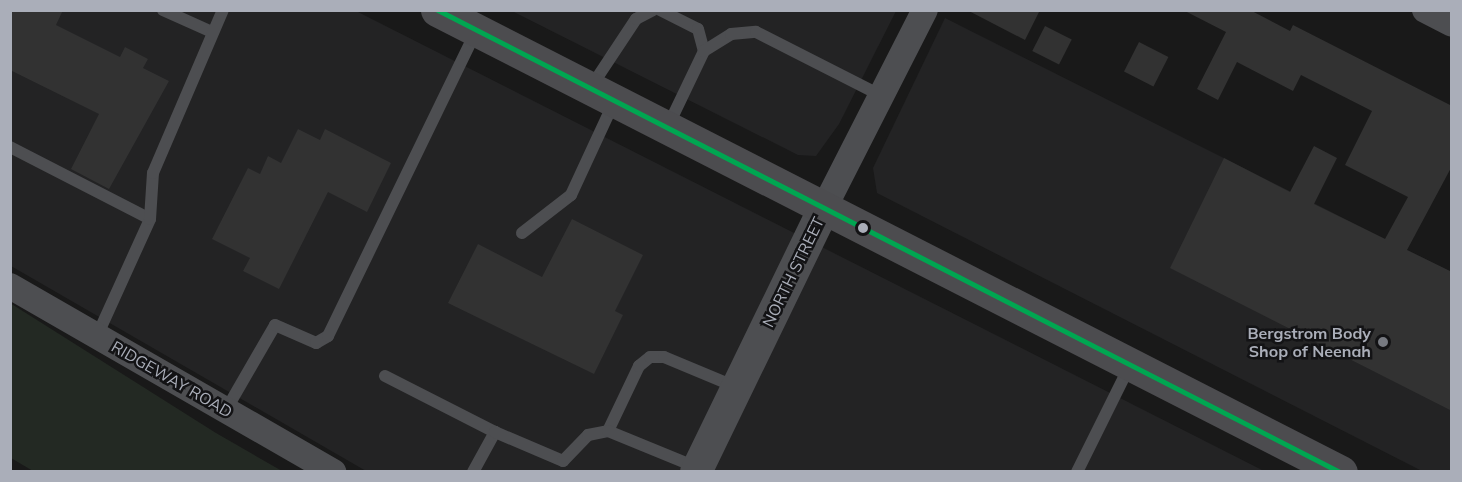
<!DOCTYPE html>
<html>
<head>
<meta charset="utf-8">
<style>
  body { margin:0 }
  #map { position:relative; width:1462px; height:482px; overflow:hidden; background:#191919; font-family:Mulish,sans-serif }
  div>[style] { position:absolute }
  .built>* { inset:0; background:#232324 }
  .green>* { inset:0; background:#232923 }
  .building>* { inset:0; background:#323232; transform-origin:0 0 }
  .service>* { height:12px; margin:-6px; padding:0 6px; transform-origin:6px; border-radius:6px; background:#4d4e51 }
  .minor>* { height:26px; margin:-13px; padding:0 13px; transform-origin:13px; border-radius:13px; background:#4d4e51 }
  .tertiary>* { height:32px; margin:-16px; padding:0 16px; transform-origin:16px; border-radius:16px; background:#4d4e51 }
  .secondary>* { height:33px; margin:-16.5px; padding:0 16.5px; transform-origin:16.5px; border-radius:16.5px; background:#4c4c4f }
  .bus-1>* { height:4.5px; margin:-2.25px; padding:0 2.25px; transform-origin:2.25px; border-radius:2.25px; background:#00a651 }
  .dots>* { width:16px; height:16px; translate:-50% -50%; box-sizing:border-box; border:3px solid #131315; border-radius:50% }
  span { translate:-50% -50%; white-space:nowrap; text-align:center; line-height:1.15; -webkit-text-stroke:5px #131315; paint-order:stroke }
  .street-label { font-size:16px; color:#aaaeb9 }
  .poi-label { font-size:16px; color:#aaaeb9; font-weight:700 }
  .right { translate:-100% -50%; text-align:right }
  .frame { position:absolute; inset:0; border:12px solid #aaaeb9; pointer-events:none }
</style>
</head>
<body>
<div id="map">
  <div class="built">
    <div style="clip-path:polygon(11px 11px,356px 11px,1264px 471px,366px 471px,11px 266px)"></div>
    <div style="clip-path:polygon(512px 11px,896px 11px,839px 124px,816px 156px,798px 155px)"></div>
    <div style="clip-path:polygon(945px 18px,1451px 272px,1451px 471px,1422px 471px,877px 193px,873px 168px)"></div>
  </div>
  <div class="green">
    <div style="clip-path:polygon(10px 303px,216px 433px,282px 471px,33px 471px,11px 458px)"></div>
  </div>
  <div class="building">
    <div style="clip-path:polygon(10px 10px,63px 10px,56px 25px,120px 57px,125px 47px,148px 59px,143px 68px,169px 81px,109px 189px,71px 169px,99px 114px,10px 70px)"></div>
    <div style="clip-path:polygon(967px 10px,1040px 10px,1025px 40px)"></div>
    <div style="clip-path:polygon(1183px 10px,1250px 10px,1290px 31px,1293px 25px,1452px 106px,1452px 166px,1407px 250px,1452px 272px,1452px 411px,1170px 268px,1224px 158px,1290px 192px,1314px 146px,1337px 158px,1314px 204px,1385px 239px,1408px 197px,1345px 165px,1372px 111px,1301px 75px,1293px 91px,1237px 62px,1218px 100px,1197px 89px,1226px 32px)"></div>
    <div style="left:1045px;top:26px;width:30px;height:28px;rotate:27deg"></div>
    <div style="left:1139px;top:42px;width:33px;height:33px;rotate:27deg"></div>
    <div style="clip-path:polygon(298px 129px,320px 140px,325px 129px,391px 163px,367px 212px,328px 192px,279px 289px,243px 271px,250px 258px,212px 239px,248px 168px,260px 174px,268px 156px,281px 163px)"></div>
    <div style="clip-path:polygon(572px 219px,643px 255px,615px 311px,623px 315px,594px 374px,448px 303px,478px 244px,542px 277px)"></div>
  </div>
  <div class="service">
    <div style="left:163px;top:10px;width:54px;rotate:24.2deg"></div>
    <div style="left:660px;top:10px;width:42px;rotate:26.6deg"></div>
    <div style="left:698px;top:29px;width:23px;rotate:75deg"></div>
    <div style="left:704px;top:51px;width:83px;rotate:115.6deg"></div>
    <div style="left:704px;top:51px;width:32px;rotate:-32deg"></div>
    <div style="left:731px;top:34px;width:25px;rotate:-5deg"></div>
    <div style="left:756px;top:32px;width:141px;rotate:26.9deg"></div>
    <div style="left:591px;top:87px;width:82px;rotate:-56.5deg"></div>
    <div style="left:636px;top:19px;width:19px;rotate:-28deg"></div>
    <div style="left:10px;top:147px;width:157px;rotate:27.2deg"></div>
    <div style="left:522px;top:233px;width:62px;rotate:-37.8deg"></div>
    <div style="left:571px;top:195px;width:102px;rotate:-65.2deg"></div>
    <div style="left:97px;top:336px;width:128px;rotate:-65.6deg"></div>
    <div style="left:150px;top:219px;width:46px;rotate:-86.3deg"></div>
    <div style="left:153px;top:173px;width:177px;rotate:-66.8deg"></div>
    <div style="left:385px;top:376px;width:123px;rotate:27deg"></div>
    <div style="left:226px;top:410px;width:98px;rotate:-60deg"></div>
    <div style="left:275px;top:325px;width:45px;rotate:23.7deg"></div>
    <div style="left:316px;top:343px;width:14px;rotate:-30deg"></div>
    <div style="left:328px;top:336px;width:339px;rotate:-64.1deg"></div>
    <div style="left:608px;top:431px;width:72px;rotate:-64.5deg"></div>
    <div style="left:639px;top:366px;width:14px;rotate:-39deg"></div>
    <div style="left:650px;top:357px;width:14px"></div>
    <div style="left:664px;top:357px;width:78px;rotate:22.6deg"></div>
    <div style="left:473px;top:472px;width:46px;rotate:-61.2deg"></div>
    <div style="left:495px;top:432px;width:74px;rotate:23.1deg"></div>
    <div style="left:563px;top:461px;width:36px;rotate:-46deg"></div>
    <div style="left:588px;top:435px;width:20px;rotate:-11deg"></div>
    <div style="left:608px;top:431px;width:97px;rotate:22.3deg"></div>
    <div style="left:1077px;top:472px;width:119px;rotate:-63.6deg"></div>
  </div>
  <div class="minor">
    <div style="left:1425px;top:10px;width:30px;rotate:27deg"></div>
    <div style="left:824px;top:208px;width:222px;rotate:-63deg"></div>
    <div style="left:10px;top:286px;width:373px;rotate:29.9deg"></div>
  </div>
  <div class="tertiary">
    <div style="left:696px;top:472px;width:293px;rotate:-64.1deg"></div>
  </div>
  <div class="secondary">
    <div style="left:437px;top:10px;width:1015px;rotate:27.07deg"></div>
  </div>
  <div class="bus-1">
    <div style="left:438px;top:10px;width:1013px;rotate:27.12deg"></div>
  </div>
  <div class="dots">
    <div style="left:863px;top:228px;background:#aaaeb9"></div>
    <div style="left:1383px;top:342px;background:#777a81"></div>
  </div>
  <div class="street-label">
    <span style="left:793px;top:272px;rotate:-64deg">NORTH STREET</span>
    <span style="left:172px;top:379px;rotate:30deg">RIDGEWAY ROAD</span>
  </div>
  <div class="poi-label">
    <span class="right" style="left:1371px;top:342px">Bergstrom Body<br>Shop of Neenah</span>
  </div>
  <div class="frame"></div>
</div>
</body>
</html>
